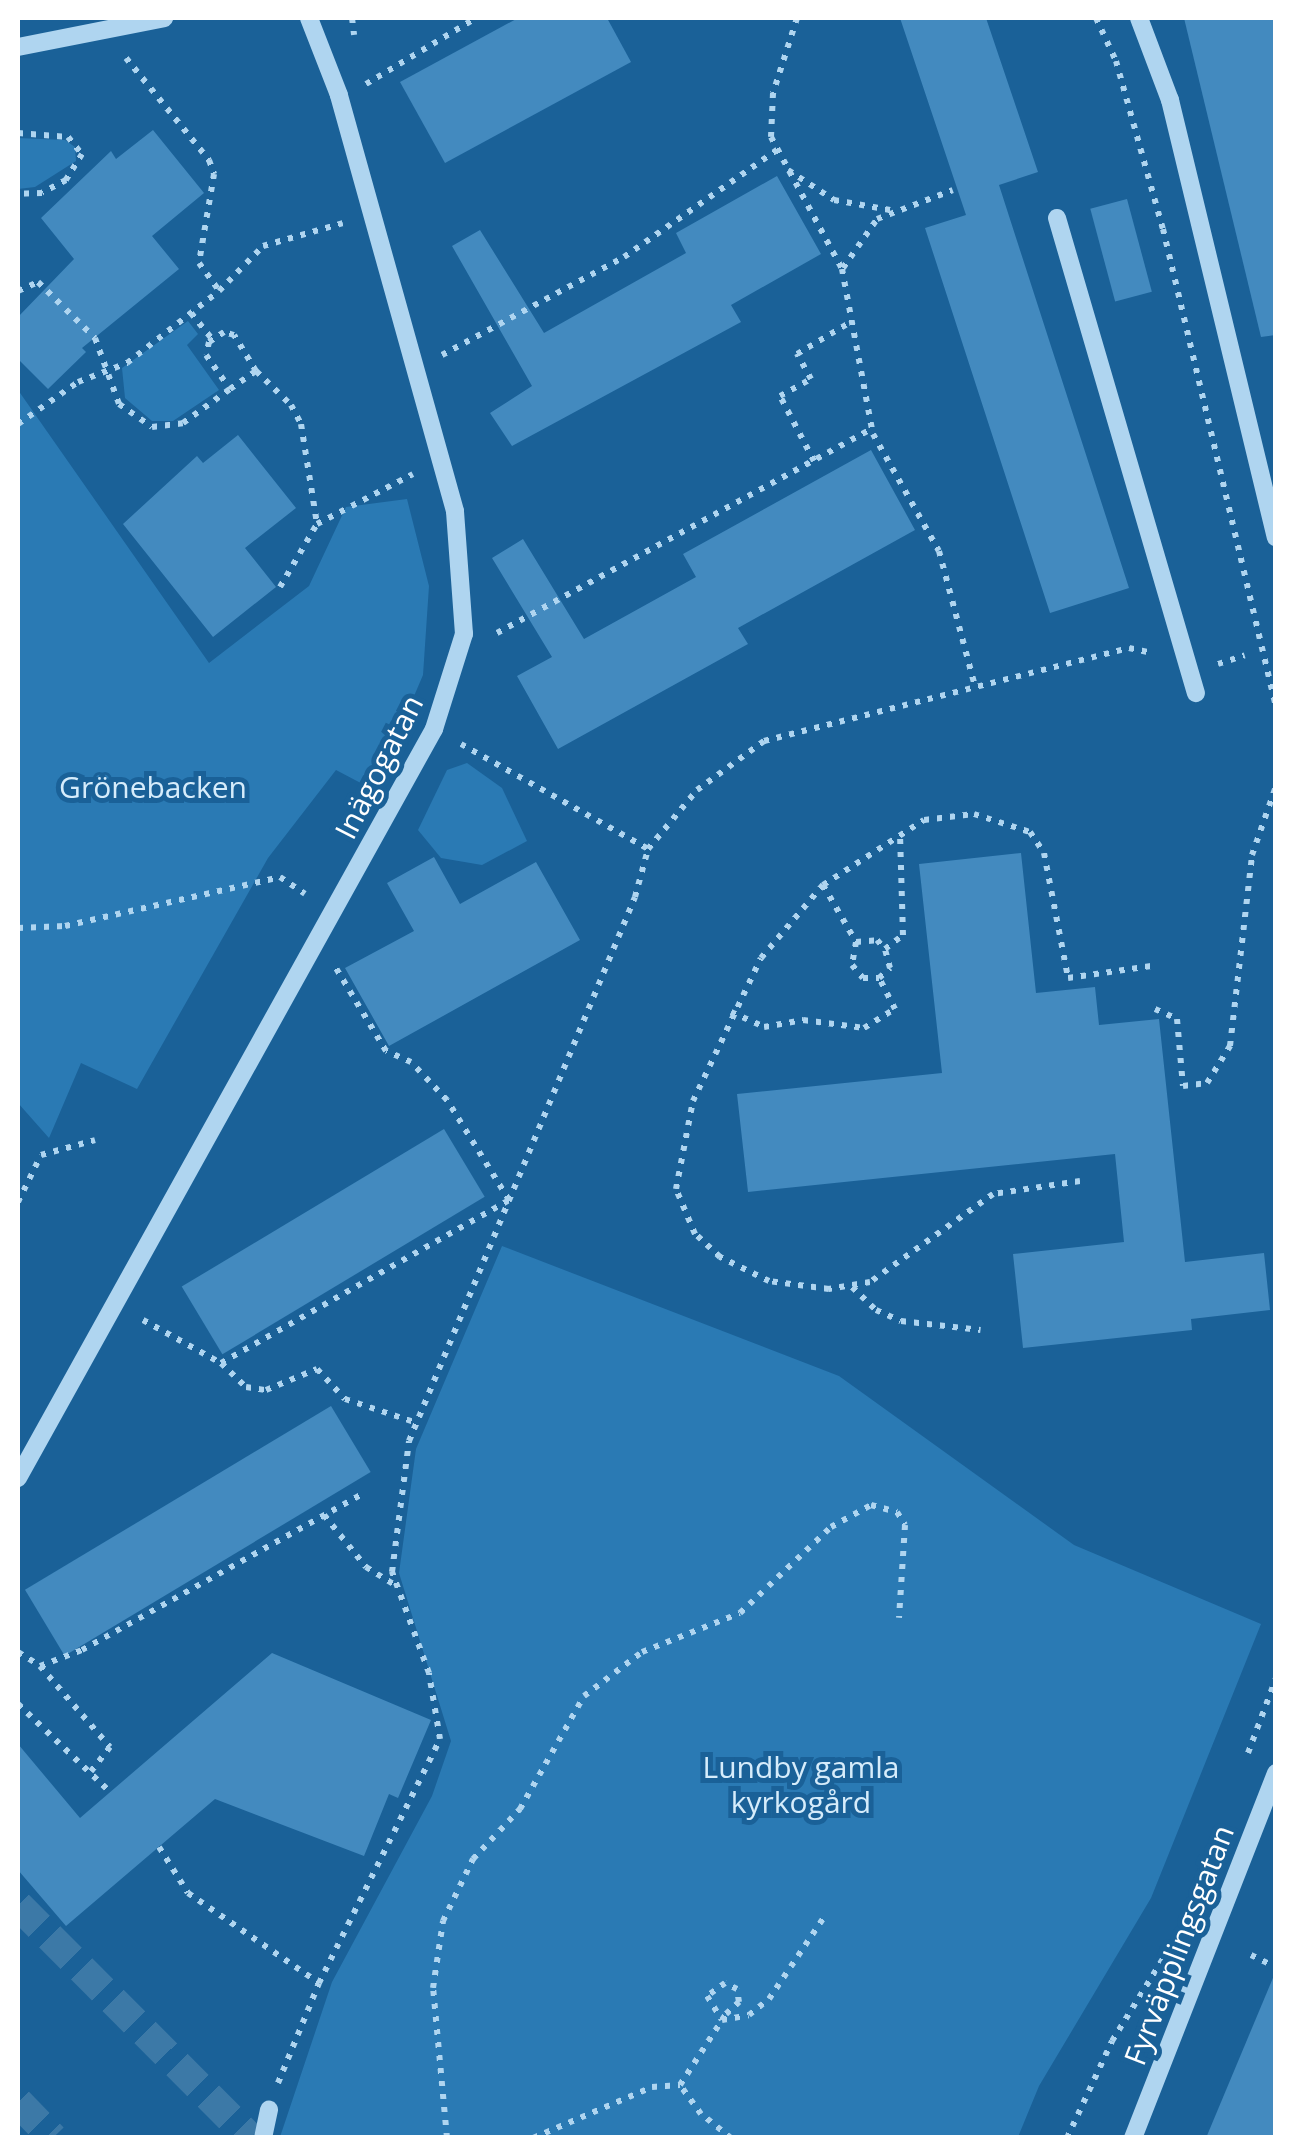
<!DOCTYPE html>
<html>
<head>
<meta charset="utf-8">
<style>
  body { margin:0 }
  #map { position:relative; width:1293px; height:2155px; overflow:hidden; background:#1a6198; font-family:"Open Sans",sans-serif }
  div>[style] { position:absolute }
  .green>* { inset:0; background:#2a7ab4 }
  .building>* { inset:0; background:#438abf; transform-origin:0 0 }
  .highway-tunnel>* { height:30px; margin-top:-15px; transform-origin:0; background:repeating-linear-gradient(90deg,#3c79a7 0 30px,transparent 0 45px) }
  .path>* { height:6px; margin-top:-3px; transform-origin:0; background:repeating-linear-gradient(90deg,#afd5f0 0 5px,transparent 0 13px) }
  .minor>* { height:18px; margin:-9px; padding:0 9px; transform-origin:9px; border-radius:9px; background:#afd5f0 }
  span { translate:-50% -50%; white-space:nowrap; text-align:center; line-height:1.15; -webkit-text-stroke:10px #1a6198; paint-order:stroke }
  .street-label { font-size:30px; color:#fff }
  .park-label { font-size:30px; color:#d6ecfb }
  .frame { position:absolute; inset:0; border:20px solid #fff; pointer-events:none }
</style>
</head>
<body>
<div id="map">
  <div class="green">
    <div style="clip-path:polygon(18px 138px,65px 140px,75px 147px,76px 161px,35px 187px,18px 189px)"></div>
    <div style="clip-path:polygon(188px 321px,198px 334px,187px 345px,219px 390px,173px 421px,152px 421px,125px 398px,122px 368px)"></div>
    <div style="clip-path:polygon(18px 390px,209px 663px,309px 586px,346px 507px,407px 499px,429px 586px,423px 675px,374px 790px,336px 770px,268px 858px,137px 1089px,81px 1063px,49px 1138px,18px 1103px)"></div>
    <div style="clip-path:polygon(467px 763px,502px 788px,527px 841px,482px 865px,441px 858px,418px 830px,447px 770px)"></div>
    <div style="clip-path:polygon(502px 1246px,839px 1376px,1074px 1545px,1261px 1624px,1151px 1898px,1039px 2086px,1018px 2137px,280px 2137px,332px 1982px,432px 1796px,451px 1741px,399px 1573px,416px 1449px)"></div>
  </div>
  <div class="building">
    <div style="clip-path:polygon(518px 18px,607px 18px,631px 62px,445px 163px,400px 82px)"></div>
    <div style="clip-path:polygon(900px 18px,986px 18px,1038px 172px,999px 185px,1129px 588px,1050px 613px,925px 228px,966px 215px)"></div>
    <div style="clip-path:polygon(1184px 18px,1276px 18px,1276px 335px,1261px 337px)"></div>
    <div style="clip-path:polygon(153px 130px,204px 193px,152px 236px,179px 269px,82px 348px,86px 352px,48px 389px,18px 359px,18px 317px,74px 259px,41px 218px,111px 151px,116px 159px)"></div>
    <div style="clip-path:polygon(777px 176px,821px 254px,731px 305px,741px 322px,512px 446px,490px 413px,532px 386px,452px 246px,480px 230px,544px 333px,686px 253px,676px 233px)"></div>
    <div style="left:1127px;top:199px;width:96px;height:38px;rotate:75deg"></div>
    <div style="clip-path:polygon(238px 435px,296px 508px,245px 548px,276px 587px,213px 637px,123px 524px,197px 456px,203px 463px)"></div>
    <div style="clip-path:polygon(871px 450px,915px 530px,738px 628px,748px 644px,558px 749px,517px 676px,552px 657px,492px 558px,523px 539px,584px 639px,696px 577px,683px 554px)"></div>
    <div style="clip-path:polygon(1021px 853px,1036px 993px,1095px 987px,1099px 1025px,1159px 1019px,1185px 1262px,1264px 1253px,1270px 1310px,1191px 1319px,1192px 1330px,1023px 1348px,1013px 1254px,1124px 1242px,1115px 1154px,748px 1192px,737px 1094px,942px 1073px,919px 864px)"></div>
    <div style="clip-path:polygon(434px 857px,460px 904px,536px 862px,580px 940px,389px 1046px,345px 968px,414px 931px,387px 883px)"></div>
    <div style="left:444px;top:1129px;width:79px;height:306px;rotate:59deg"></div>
    <div style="left:331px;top:1406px;width:77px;height:357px;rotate:59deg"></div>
    <div style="clip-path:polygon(272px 1653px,431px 1720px,398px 1798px,389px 1794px,364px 1856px,215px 1799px,66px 1926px,18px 1870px,18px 1744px,80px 1818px)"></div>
    <div style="clip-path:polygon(1276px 1973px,1276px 2138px,1206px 2138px,1275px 1973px)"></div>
  </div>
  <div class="highway-tunnel">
    <div style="left:18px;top:1905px;width:329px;rotate:45.1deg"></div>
    <div style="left:18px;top:2102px;width:50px;rotate:45.8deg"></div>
  </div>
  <div class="path">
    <div style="left:352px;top:18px;width:17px;rotate:83deg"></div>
    <div style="left:797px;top:18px;width:79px;rotate:107.7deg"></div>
    <div style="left:773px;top:93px;width:44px;rotate:92.6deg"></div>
    <div style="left:771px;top:137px;width:150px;rotate:61.7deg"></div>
    <div style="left:842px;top:269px;width:168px;rotate:79.4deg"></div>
    <div style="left:873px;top:434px;width:134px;rotate:60.6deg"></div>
    <div style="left:939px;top:551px;width:137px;rotate:75.1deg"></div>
    <div style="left:1096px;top:18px;width:47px;rotate:65.1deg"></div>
    <div style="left:1116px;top:61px;width:174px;rotate:74.4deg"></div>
    <div style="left:1163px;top:229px;width:490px;rotate:76.7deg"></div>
    <div style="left:126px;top:58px;width:132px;rotate:50.9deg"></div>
    <div style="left:209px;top:160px;width:15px;rotate:70deg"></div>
    <div style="left:214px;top:174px;width:90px;rotate:99.6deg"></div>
    <div style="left:199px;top:263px;width:34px;rotate:54deg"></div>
    <div style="left:366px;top:84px;width:128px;rotate:-31deg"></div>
    <div style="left:18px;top:133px;width:50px;rotate:4.6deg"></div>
    <div style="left:68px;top:137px;width:22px;rotate:51deg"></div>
    <div style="left:82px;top:154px;width:31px;rotate:122deg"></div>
    <div style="left:66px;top:180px;width:27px;rotate:152deg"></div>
    <div style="left:42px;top:193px;width:24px;rotate:178deg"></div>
    <div style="left:788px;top:170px;width:55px;rotate:33.1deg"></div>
    <div style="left:834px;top:200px;width:57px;rotate:10.1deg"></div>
    <div style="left:843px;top:268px;width:60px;rotate:-55.2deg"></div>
    <div style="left:877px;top:219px;width:81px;rotate:-20.9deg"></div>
    <div style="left:18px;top:291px;width:22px;rotate:-24deg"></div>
    <div style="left:38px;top:282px;width:80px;rotate:44.5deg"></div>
    <div style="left:95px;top:338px;width:70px;rotate:70deg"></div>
    <div style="left:119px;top:404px;width:40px;rotate:34.9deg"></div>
    <div style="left:152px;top:427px;width:31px;rotate:-7deg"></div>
    <div style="left:183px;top:423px;width:58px;rotate:-35.9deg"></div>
    <div style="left:191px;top:313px;width:33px;rotate:51deg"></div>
    <div style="left:442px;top:355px;width:207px;rotate:-28.3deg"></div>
    <div style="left:624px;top:257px;width:187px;rotate:-35deg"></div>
    <div style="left:256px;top:371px;width:42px;rotate:-121.4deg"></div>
    <div style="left:234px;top:335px;width:10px;rotate:-163deg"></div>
    <div style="left:224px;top:332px;width:18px;rotate:146deg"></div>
    <div style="left:209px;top:342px;width:13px;rotate:103deg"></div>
    <div style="left:206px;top:355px;width:42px;rotate:54.8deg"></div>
    <div style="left:230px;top:389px;width:32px;rotate:-35deg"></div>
    <div style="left:256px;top:371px;width:49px;rotate:44.2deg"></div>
    <div style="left:291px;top:405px;width:21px;rotate:62deg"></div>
    <div style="left:301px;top:424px;width:101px;rotate:80.9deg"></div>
    <div style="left:18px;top:424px;width:73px;rotate:-35deg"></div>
    <div style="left:78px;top:382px;width:53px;rotate:-21.2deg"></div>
    <div style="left:127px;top:363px;width:117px;rotate:-38deg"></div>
    <div style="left:219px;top:291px;width:63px;rotate:-45.6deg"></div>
    <div style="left:263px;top:246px;width:83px;rotate:-16deg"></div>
    <div style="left:814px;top:461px;width:73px;rotate:-117.6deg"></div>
    <div style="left:780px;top:396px;width:35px;rotate:-29deg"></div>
    <div style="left:811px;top:379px;width:29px;rotate:-119deg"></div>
    <div style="left:797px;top:354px;width:61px;rotate:-30.8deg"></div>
    <div style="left:280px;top:587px;width:73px;rotate:-59.6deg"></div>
    <div style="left:317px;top:524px;width:108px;rotate:-27.5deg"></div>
    <div style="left:497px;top:633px;width:428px;rotate:-28.6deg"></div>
    <div style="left:1218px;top:664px;width:28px;rotate:-18deg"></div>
    <div style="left:461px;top:744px;width:214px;rotate:29.3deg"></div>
    <div style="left:823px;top:885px;width:66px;rotate:59.9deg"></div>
    <div style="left:856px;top:942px;width:21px;rotate:-5deg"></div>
    <div style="left:877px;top:940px;width:12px;rotate:48deg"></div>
    <div style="left:18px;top:928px;width:47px;rotate:-2.4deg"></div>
    <div style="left:65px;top:926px;width:221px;rotate:-12.8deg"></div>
    <div style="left:280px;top:877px;width:30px;rotate:34deg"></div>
    <div style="left:856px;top:942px;width:23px;rotate:100deg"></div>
    <div style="left:852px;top:965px;width:17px;rotate:50deg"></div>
    <div style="left:863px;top:978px;width:16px"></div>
    <div style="left:1155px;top:1009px;width:24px;rotate:24deg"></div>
    <div style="left:1177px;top:1019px;width:67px;rotate:84.9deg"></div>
    <div style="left:1183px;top:1086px;width:24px;rotate:-7deg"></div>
    <div style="left:1207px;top:1083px;width:44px;rotate:-58.1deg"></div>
    <div style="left:1230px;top:1046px;width:192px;rotate:-83.4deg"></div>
    <div style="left:1252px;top:855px;width:73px;rotate:-70.8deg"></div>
    <div style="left:731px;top:1012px;width:36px;rotate:24deg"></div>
    <div style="left:764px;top:1027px;width:40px;rotate:-10deg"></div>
    <div style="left:803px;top:1020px;width:62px;rotate:7.5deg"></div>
    <div style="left:864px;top:1028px;width:36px;rotate:-32deg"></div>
    <div style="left:895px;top:1009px;width:35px;rotate:-117deg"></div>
    <div style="left:879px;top:978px;width:15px;rotate:-42deg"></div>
    <div style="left:890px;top:968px;width:20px;rotate:-105deg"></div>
    <div style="left:885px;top:949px;width:23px;rotate:-38deg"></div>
    <div style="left:903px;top:935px;width:103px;rotate:-91.7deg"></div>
    <div style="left:1080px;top:1181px;width:88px;rotate:171.5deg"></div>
    <div style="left:993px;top:1194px;width:151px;rotate:144.4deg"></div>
    <div style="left:870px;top:1282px;width:42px;rotate:170.3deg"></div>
    <div style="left:829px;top:1289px;width:61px;rotate:-172.4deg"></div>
    <div style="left:769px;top:1281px;width:55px;rotate:-153.9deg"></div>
    <div style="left:720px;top:1257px;width:34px;rotate:-137deg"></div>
    <div style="left:695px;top:1234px;width:49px;rotate:-112.9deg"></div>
    <div style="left:676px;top:1189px;width:90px;rotate:-79.1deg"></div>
    <div style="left:693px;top:1101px;width:158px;rotate:-64.6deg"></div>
    <div style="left:761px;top:958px;width:96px;rotate:-49.7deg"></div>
    <div style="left:823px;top:885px;width:120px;rotate:-32.8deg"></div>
    <div style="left:924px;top:820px;width:50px;rotate:-6.8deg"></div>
    <div style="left:974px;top:814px;width:59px;rotate:17.8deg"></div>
    <div style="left:1030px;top:832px;width:25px;rotate:56deg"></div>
    <div style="left:1044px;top:853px;width:127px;rotate:79.1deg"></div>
    <div style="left:1068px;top:978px;width:84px;rotate:-8.2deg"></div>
    <div style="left:18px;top:1202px;width:52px;rotate:-63.9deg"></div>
    <div style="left:41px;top:1155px;width:56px;rotate:-15.5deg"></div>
    <div style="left:852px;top:1287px;width:33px;rotate:44deg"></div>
    <div style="left:876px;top:1310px;width:27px;rotate:24deg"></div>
    <div style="left:901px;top:1321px;width:80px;rotate:6.5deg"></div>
    <div style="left:143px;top:1320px;width:89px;rotate:28.9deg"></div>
    <div style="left:221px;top:1363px;width:331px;rotate:-29.5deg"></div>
    <div style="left:509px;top:1200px;width:118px;rotate:-121.8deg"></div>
    <div style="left:447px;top:1100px;width:52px;rotate:-133.5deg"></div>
    <div style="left:411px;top:1062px;width:27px;rotate:-156deg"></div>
    <div style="left:386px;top:1051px;width:97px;rotate:-121.1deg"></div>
    <div style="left:221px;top:1363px;width:35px;rotate:44deg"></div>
    <div style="left:246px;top:1387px;width:20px;rotate:9deg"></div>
    <div style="left:266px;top:1390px;width:55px;rotate:-22.4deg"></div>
    <div style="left:317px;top:1369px;width:41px;rotate:47deg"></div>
    <div style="left:345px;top:1399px;width:76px;rotate:18.4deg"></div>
    <div style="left:324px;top:1515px;width:67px;rotate:51.1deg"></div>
    <div style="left:366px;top:1567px;width:36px;rotate:32deg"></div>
    <div style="left:18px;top:1652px;width:26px;rotate:32deg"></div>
    <div style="left:40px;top:1666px;width:107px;rotate:49.2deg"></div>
    <div style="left:110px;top:1747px;width:31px;rotate:128deg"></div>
    <div style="left:40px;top:1666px;width:45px;rotate:-20.9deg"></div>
    <div style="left:82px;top:1650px;width:323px;rotate:-29.1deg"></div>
    <div style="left:18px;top:1704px;width:127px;rotate:43.7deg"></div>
    <div style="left:1248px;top:1753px;width:80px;rotate:-69.5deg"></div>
    <div style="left:159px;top:1847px;width:54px;rotate:57.8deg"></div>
    <div style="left:188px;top:1893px;width:159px;rotate:34.5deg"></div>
    <div style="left:1251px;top:1955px;width:28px;rotate:26deg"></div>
    <div style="left:278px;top:2083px;width:108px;rotate:-67.7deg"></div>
    <div style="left:319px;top:1983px;width:272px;rotate:-63.6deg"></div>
    <div style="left:440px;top:1739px;width:67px;rotate:-99.5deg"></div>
    <div style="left:429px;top:1673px;width:108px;rotate:-110.1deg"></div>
    <div style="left:392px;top:1572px;width:132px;rotate:-82.6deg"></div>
    <div style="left:409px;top:1441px;width:589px;rotate:-67.44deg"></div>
    <div style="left:635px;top:897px;width:50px;rotate:-74.8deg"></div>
    <div style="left:648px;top:849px;width:77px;rotate:-50.3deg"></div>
    <div style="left:697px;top:790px;width:83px;rotate:-36.2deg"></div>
    <div style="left:764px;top:741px;width:377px;rotate:-14.3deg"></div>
    <div style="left:1129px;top:648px;width:25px;rotate:12deg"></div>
    <div style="left:447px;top:2138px;width:151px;rotate:-95.3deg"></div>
    <div style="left:433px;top:1988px;width:68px;rotate:-81.5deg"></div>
    <div style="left:443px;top:1921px;width:69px;rotate:-64.2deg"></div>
    <div style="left:473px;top:1859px;width:69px;rotate:-46.8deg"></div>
    <div style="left:520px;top:1809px;width:130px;rotate:-60.5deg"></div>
    <div style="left:584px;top:1696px;width:73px;rotate:-37.2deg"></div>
    <div style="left:642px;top:1652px;width:105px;rotate:-21.7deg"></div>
    <div style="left:740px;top:1613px;width:125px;rotate:-43.4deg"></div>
    <div style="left:831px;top:1527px;width:46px;rotate:-28.8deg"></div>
    <div style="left:871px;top:1505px;width:27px;rotate:15deg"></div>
    <div style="left:897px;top:1512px;width:15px;rotate:58deg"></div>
    <div style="left:905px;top:1525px;width:93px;rotate:93.7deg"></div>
    <div style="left:533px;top:2138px;width:129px;rotate:-23.2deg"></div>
    <div style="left:652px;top:2087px;width:28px;rotate:-4deg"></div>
    <div style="left:731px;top:2138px;width:38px;rotate:-141deg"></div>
    <div style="left:701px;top:2114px;width:36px;rotate:-126deg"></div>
    <div style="left:680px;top:2085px;width:77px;rotate:-57.1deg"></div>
    <div style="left:722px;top:2020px;width:7px;rotate:-56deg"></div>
    <div style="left:726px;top:2014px;width:18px;rotate:-43deg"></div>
    <div style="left:739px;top:2002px;width:13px;rotate:-99deg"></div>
    <div style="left:737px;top:1989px;width:13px;rotate:-153deg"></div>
    <div style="left:725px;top:1983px;width:22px;rotate:144deg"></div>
    <div style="left:707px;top:1996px;width:28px;rotate:58deg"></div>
    <div style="left:722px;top:2020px;width:27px;rotate:-10deg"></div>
    <div style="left:749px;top:2015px;width:26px;rotate:-39deg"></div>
    <div style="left:769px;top:1999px;width:99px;rotate:-56.1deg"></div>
    <div style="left:1067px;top:2138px;width:107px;rotate:-65.1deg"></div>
    <div style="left:1112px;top:2041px;width:102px;rotate:-58.2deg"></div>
  </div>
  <div class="minor">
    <div style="left:1139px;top:18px;width:88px;rotate:69.3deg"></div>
    <div style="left:1170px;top:100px;width:450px;rotate:76.4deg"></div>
    <div style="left:18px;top:47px;width:149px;rotate:-11.2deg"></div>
    <div style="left:1057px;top:218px;width:495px;rotate:73.7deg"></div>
    <div style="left:18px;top:1478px;width:857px;rotate:-60.95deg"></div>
    <div style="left:434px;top:729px;width:100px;rotate:-72.5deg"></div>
    <div style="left:464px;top:634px;width:123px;rotate:-94.2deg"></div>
    <div style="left:455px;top:511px;width:432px;rotate:-105.6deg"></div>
    <div style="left:339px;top:95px;width:83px;rotate:-111.3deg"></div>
    <div style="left:263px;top:2138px;width:29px;rotate:-78deg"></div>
    <div style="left:1133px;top:2138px;width:392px;rotate:-68.6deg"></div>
  </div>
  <div class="street-label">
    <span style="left:379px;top:767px;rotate:-63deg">Inägogatan</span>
    <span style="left:1179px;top:1945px;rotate:-69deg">Fyrväpplingsgatan</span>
  </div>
  <div class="park-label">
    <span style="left:153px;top:787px">Grönebacken</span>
    <span style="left:801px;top:1784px">Lundby gamla<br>kyrkogård</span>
  </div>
  <div class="frame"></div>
</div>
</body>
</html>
